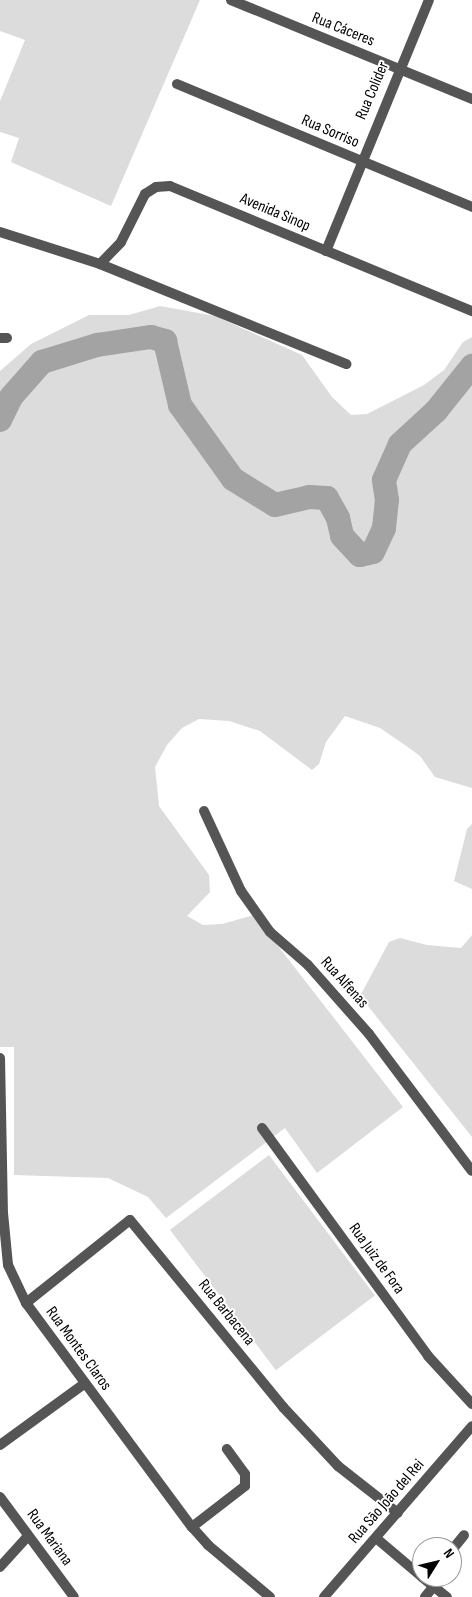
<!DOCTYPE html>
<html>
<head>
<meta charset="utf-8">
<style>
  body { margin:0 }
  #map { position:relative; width:472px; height:1597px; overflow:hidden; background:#fff; font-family:"Sofia Sans Condensed",sans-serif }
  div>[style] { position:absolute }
  .green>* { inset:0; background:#dcdcdc; transform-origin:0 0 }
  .river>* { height:24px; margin:-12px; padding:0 12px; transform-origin:12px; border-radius:12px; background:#a3a3a3 }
  .street>* { height:10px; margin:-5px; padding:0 5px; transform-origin:5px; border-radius:5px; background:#555 }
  span { translate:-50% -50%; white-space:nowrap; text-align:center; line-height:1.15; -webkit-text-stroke:4px #fff; paint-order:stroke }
  .street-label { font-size:16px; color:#000 }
  .north { position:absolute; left:412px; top:1537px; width:50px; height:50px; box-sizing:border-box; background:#fff; border:1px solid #999; border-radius:50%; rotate:54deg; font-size:14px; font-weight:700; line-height:20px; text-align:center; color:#000 }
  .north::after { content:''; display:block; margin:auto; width:18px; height:22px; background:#000; clip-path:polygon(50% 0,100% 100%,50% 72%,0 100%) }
</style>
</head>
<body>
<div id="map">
  <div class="green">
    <div style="clip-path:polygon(0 0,200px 0,111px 206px,11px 162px,19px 138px,0 132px,0 101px,25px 40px,0 31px)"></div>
    <div style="clip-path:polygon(160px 306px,215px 316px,302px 355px,332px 397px,351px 415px,367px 414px,424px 385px,444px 370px,463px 342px,472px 337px,472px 788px,435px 777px,420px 756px,405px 745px,380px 728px,345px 716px,326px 742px,319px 764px,312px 770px,260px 731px,229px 721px,199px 719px,182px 728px,167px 745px,155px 767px,159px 806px,209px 875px,210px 892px,187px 916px,203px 925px,222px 924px,254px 915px,403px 1107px,317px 1173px,285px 1128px,166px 1218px,148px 1197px,108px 1178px,14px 1175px,14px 1047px,0 1047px,0 371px,31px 344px,89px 315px,129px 315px)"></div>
    <div style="clip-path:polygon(472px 824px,472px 889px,454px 881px,467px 829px)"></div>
    <div style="clip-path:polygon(472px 935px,472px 1137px,360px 996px,389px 942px,400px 938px,427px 945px,461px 948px)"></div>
    <div style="left:269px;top:1155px;width:176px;height:124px;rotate:53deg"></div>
  </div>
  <div class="river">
    <div style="left:0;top:420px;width:25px;rotate:-64deg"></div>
    <div style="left:11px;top:397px;width:47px;rotate:-48.5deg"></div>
    <div style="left:42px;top:362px;width:58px;rotate:-17.2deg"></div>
    <div style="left:97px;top:345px;width:55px;rotate:-8.4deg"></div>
    <div style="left:151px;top:337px;width:15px;rotate:16deg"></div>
    <div style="left:165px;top:341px;width:66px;rotate:76.8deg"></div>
    <div style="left:180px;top:405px;width:91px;rotate:54.4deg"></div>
    <div style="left:233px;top:479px;width:49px;rotate:31.8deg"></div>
    <div style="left:275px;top:505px;width:35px;rotate:-13deg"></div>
    <div style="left:309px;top:497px;width:18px;rotate:3deg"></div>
    <div style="left:327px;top:498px;width:23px;rotate:61deg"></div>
    <div style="left:338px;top:518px;width:18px;rotate:77deg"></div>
    <div style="left:342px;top:536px;width:26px;rotate:47deg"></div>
    <div style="left:360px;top:555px;width:13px;rotate:-13deg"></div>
    <div style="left:373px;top:552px;width:26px;rotate:-65deg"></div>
    <div style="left:384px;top:528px;width:28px;rotate:-84deg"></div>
    <div style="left:387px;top:500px;width:20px;rotate:-99deg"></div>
    <div style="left:384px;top:480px;width:39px;rotate:-66deg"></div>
    <div style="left:400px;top:444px;width:49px;rotate:-42.5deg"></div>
    <div style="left:436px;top:411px;width:58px;rotate:-51.3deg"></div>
  </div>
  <div class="street">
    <div style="left:231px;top:0;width:261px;rotate:22.3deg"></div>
    <div style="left:177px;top:84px;width:320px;rotate:22.6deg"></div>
    <div style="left:0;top:232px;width:105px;rotate:17.7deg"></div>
    <div style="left:100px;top:264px;width:266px;rotate:22.1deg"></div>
    <div style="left:326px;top:251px;width:271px;rotate:-67.7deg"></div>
    <div style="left:100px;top:264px;width:30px;rotate:-46deg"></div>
    <div style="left:121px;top:242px;width:54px;rotate:-63.4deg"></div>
    <div style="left:145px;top:194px;width:13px;rotate:-32deg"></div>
    <div style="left:156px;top:187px;width:14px;rotate:-4deg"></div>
    <div style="left:170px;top:186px;width:327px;rotate:22.5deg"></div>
    <div style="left:0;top:338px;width:7px"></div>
    <div style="left:204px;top:811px;width:88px;rotate:65.2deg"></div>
    <div style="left:241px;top:891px;width:50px;rotate:54.7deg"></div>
    <div style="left:270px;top:932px;width:50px;rotate:41deg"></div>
    <div style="left:308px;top:965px;width:92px;rotate:48.5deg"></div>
    <div style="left:369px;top:1034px;width:171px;rotate:53.1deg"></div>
    <div style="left:0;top:1058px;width:155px;rotate:88.9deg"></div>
    <div style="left:3px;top:1213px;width:52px;rotate:84.5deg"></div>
    <div style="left:8px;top:1265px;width:42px;rotate:64.7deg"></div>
    <div style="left:26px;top:1303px;width:279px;rotate:53.5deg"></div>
    <div style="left:192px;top:1527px;width:24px;rotate:48deg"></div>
    <div style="left:208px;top:1545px;width:81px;rotate:40deg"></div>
    <div style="left:262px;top:1128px;width:282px;rotate:53.9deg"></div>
    <div style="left:428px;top:1356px;width:65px;rotate:47.5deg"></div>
    <div style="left:26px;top:1303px;width:133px;rotate:-38.6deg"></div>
    <div style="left:130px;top:1220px;width:242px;rotate:50.7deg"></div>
    <div style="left:283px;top:1407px;width:81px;rotate:47deg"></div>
    <div style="left:338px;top:1466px;width:76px;rotate:38.1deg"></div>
    <div style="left:0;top:1445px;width:104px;rotate:-36deg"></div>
    <div style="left:0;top:1497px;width:124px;rotate:53.5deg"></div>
    <div style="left:192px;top:1527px;width:67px;rotate:-37.7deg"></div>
    <div style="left:245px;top:1486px;width:12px;rotate:-90deg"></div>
    <div style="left:245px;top:1474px;width:31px;rotate:-126deg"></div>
    <div style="left:376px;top:1538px;width:60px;rotate:40.3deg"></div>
    <div style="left:452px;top:1550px;width:19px;rotate:-51deg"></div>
    <div style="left:0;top:1567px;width:42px;rotate:-47.9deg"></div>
    <div style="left:422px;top:1577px;width:32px;rotate:39deg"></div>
    <div style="left:324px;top:1597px;width:226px;rotate:-49.1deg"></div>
    <div style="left:425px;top:1597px;width:14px;rotate:-51deg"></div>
  </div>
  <div class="street-label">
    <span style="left:343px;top:30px;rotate:22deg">Rua Cáceres</span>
    <span style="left:373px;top:91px;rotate:-67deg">Rua Colider</span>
    <span style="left:330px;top:132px;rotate:23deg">Rua Sorriso</span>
    <span style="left:275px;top:213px;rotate:23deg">Avenida Sinop</span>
    <span style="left:344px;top:983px;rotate:48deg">Rua Alfenas</span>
    <span style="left:376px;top:1259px;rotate:54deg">Rua Juiz de Fora</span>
    <span style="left:226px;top:1313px;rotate:51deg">Rua Barbacena</span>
    <span style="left:78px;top:1349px;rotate:54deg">Rua Montes Claros</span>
    <span style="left:387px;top:1502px;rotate:-49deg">Rua São João del Rei</span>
    <span style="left:49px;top:1538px;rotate:54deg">Rua Mariana</span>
  </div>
  <div class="north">N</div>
</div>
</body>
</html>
